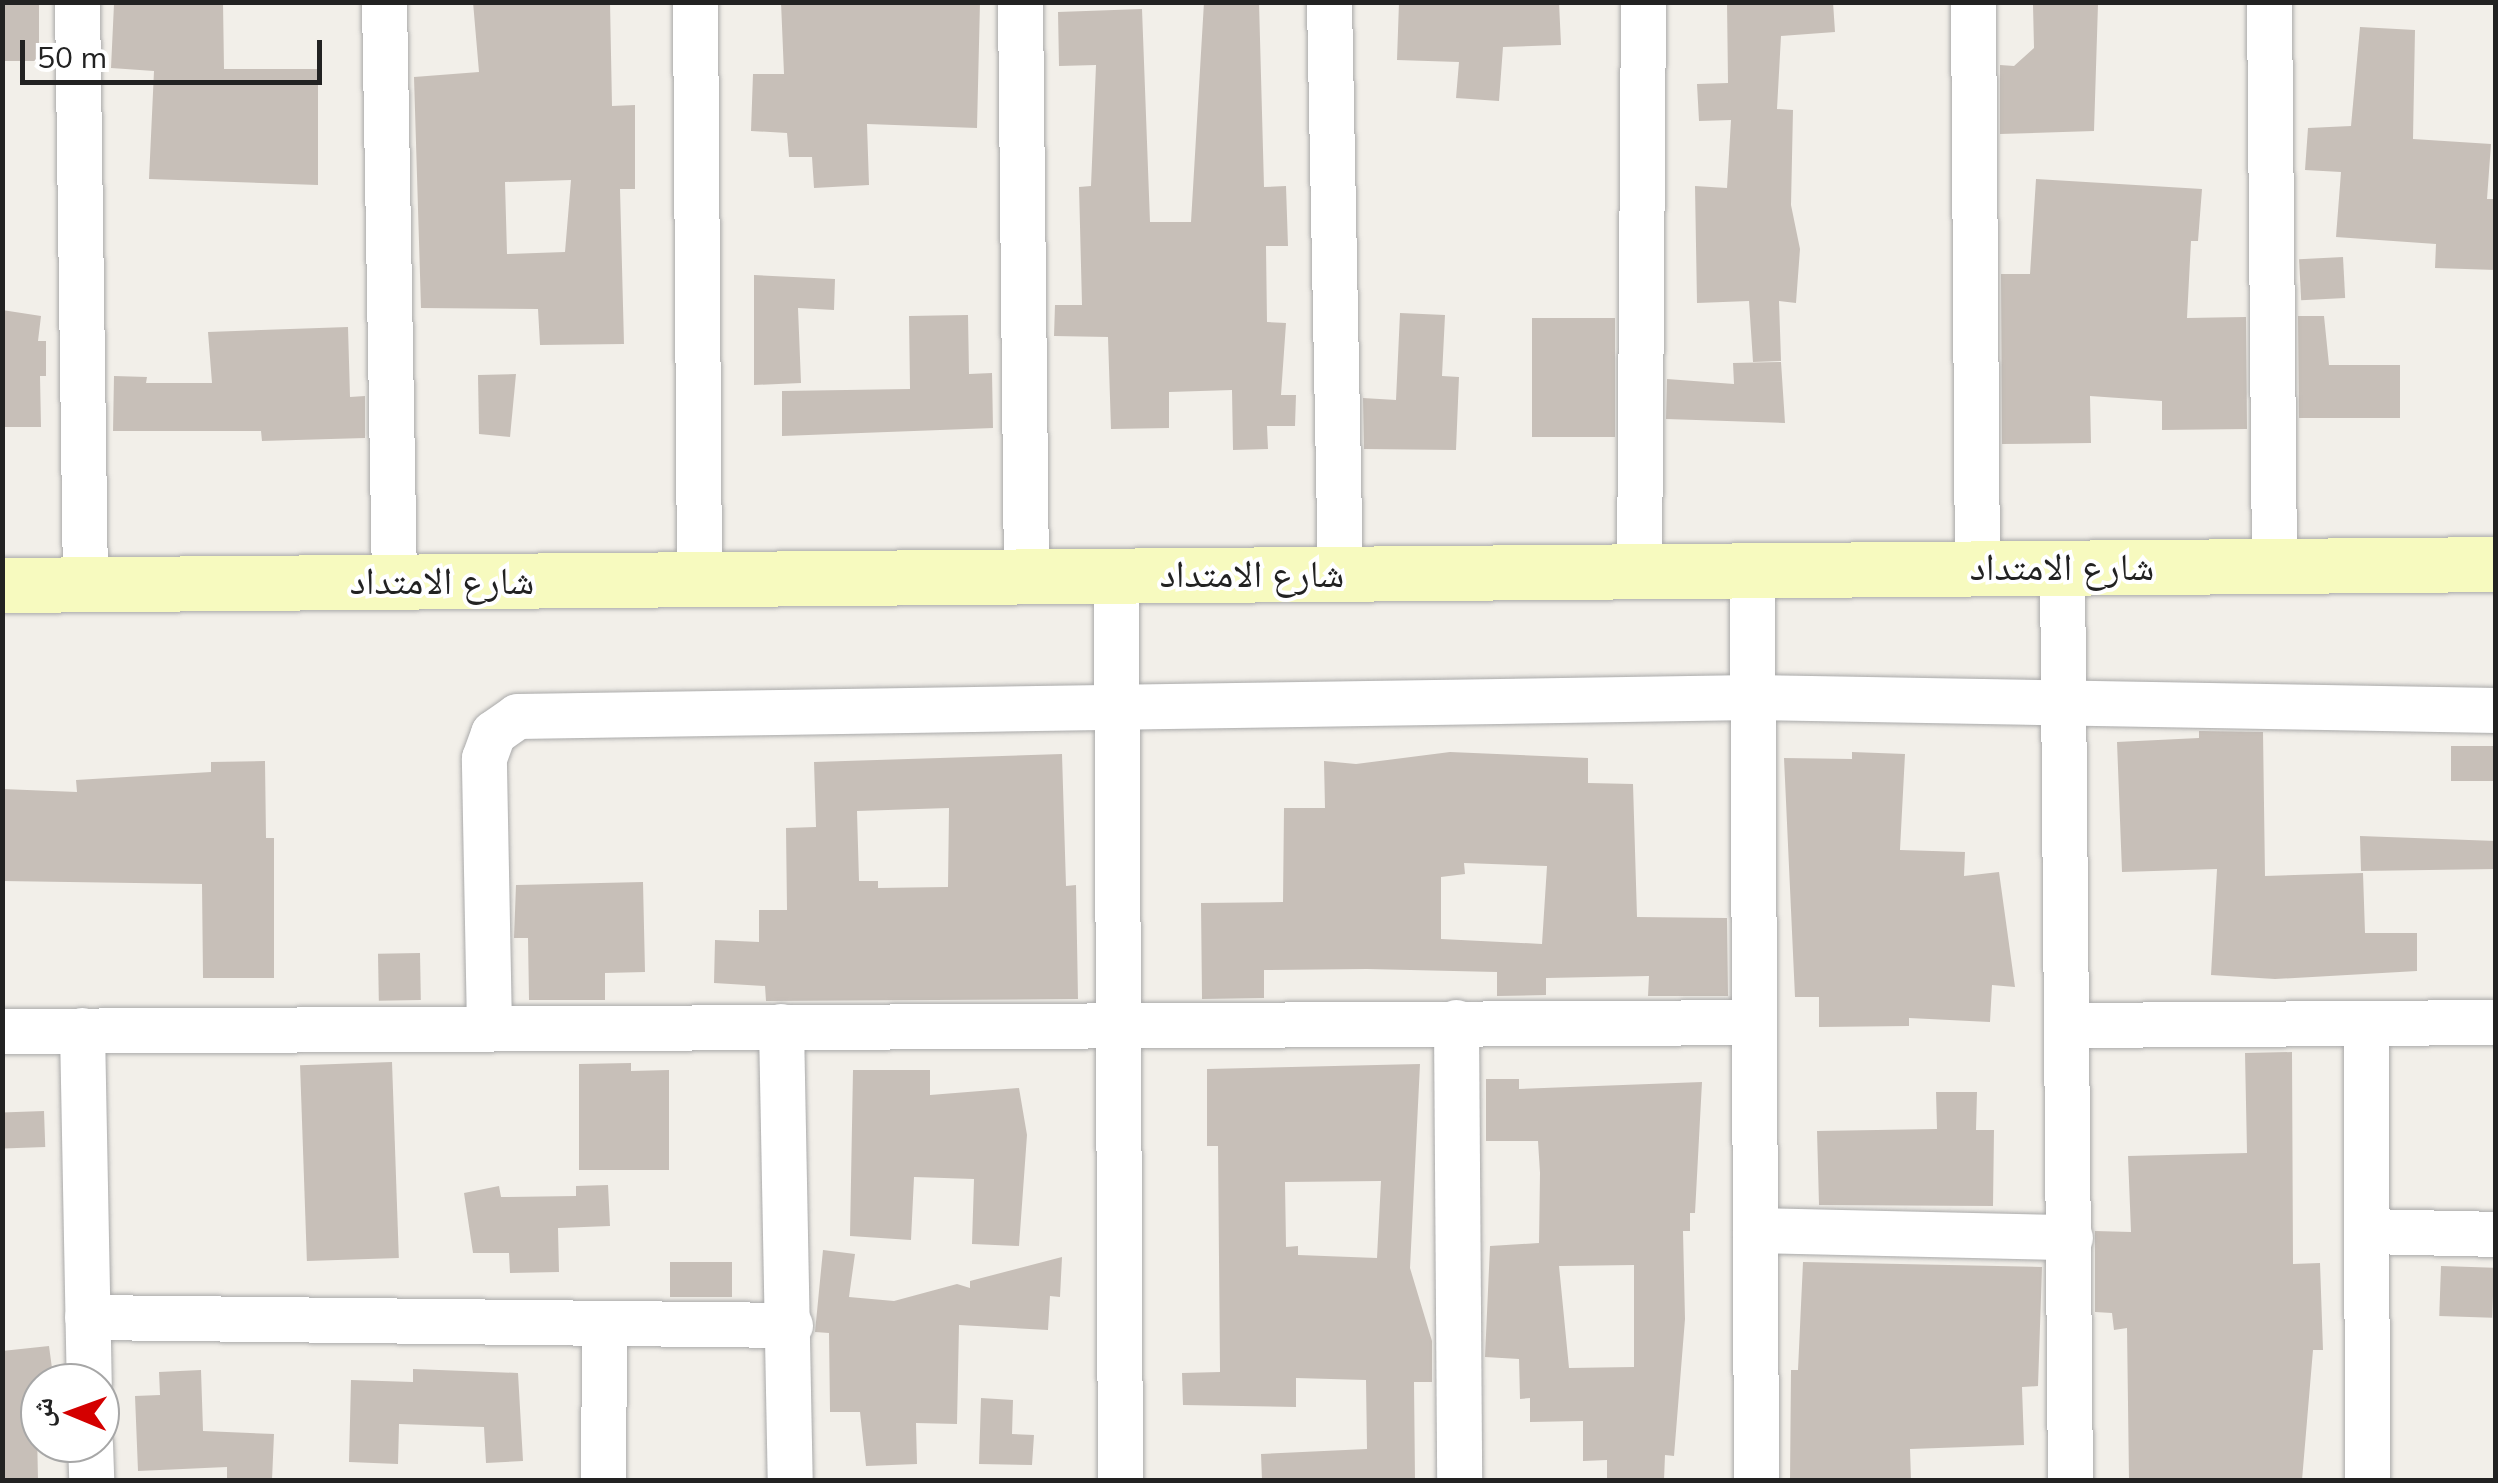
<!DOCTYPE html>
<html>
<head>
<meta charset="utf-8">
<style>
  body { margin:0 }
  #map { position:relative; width:2498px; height:1483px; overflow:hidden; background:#f2efe9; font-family:Mulish,"Noto Naskh Arabic",sans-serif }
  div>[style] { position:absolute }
  .building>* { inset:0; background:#c7bfb8; transform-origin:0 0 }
  .roads { filter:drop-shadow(0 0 2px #a9a9a9) drop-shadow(0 0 2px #a9a9a9) }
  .street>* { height:45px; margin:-22.5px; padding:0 22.5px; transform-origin:22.5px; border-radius:22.5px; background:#fff }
  .secondary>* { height:55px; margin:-27.5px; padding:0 27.5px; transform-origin:27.5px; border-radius:27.5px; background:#f7fabf }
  span { translate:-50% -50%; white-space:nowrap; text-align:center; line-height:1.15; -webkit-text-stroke:8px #fff; paint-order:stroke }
  .street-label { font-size:38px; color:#222 }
  .frame { position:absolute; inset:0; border:5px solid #222; pointer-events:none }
  .north { position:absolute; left:20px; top:1363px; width:100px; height:100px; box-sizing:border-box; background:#fff; border:2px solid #a7a7a7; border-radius:50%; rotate:271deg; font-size:28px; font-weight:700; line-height:40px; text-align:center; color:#222 }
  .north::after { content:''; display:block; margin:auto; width:35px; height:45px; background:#d40000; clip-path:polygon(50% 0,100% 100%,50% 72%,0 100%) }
  .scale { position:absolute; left:20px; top:40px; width:302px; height:45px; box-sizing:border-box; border:5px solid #222; border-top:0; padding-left:12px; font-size:30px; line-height:35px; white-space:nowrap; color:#222; -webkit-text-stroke:8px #fff; paint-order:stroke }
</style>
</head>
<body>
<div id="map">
  <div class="building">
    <div style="left:2px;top:2px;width:37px;height:59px"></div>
    <div style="clip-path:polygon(156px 2px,223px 2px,224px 69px,318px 69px,318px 185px,149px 179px,154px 71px,111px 68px,114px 4px)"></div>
    <div style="clip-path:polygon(evenodd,473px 2px,610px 2px,612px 106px,635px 105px,635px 189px,620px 189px,624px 344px,540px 345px,538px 309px,421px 308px,414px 77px,479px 72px,473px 2px,571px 180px,565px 252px,507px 254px,505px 182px,571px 180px)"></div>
    <div style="clip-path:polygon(781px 2px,980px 2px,977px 128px,867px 124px,869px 185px,814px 188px,812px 157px,789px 157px,787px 133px,751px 131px,753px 74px,784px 74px)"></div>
    <div style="clip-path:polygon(1204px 2px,1259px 2px,1264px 187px,1286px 186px,1288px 246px,1266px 246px,1267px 322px,1286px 323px,1281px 395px,1296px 395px,1295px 426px,1267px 426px,1268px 449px,1233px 450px,1232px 390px,1169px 392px,1169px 428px,1111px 429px,1108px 337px,1054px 336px,1055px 305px,1082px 305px,1079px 187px,1091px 186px,1096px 65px,1059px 66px,1058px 12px,1142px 9px,1150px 222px,1191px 222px)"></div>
    <div style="clip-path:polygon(1399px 2px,1559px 2px,1561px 45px,1503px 47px,1499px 101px,1456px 98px,1459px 62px,1397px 60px)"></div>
    <div style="clip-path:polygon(1727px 2px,1833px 2px,1835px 32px,1781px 36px,1777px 109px,1793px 110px,1791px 205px,1800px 249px,1796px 303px,1779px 301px,1781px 361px,1753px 362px,1749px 301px,1697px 303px,1695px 186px,1727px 188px,1731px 120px,1699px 121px,1697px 84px,1728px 83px)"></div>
    <div style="clip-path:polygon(2098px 4px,2094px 131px,2000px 134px,2000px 65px,2014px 66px,2034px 48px,2033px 5px)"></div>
    <div style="clip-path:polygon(2360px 27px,2415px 30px,2413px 139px,2491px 144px,2487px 199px,2496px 199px,2496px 270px,2435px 268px,2436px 244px,2336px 237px,2341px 172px,2305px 170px,2308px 128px,2351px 126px)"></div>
    <div style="clip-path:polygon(2036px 179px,2202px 189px,2198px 241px,2191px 241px,2187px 318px,2246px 317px,2247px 429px,2162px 430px,2162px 401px,2090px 396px,2091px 443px,2002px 444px,2001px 274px,2030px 274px)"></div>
    <div style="left:2343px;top:257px;width:41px;height:44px;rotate:87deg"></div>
    <div style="clip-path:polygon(754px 275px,835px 279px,834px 310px,798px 308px,801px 383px,754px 385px)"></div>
    <div style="clip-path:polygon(2px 310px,41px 316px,38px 341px,46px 341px,46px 376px,40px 376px,41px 427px,2px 427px)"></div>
    <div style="clip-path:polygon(1400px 313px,1445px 315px,1442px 376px,1459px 377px,1456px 450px,1364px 449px,1363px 398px,1396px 400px)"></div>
    <div style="clip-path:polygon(968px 315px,969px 374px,992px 373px,993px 428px,782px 436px,782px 391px,910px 389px,909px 316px)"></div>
    <div style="clip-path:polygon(2298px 316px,2324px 316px,2329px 365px,2400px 365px,2400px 418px,2299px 418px)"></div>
    <div style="left:1615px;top:318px;width:119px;height:83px;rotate:90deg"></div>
    <div style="clip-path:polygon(348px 327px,350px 397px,365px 396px,365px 438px,262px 441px,261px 431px,113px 431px,114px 376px,147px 377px,146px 383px,212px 383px,208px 332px)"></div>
    <div style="clip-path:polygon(1781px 362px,1785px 423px,1666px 419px,1667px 379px,1734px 384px,1733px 363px)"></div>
    <div style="clip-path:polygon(516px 374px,510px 437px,479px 434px,478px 375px)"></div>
    <div style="clip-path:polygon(2199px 731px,2263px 732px,2265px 876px,2363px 873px,2365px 933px,2417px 933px,2417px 971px,2275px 979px,2211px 975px,2217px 869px,2122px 872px,2117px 742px,2199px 738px)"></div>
    <div style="left:2496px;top:746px;width:35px;height:45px;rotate:90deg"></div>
    <div style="clip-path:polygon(evenodd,1450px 752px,1588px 758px,1588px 783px,1633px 784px,1637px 917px,1727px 918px,1728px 996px,1648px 996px,1649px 976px,1546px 978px,1546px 995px,1497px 996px,1497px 972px,1367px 969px,1264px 970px,1264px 998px,1202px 999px,1201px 903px,1283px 902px,1284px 808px,1325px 808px,1324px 761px,1356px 764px,1450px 752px,1464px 863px,1547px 866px,1542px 944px,1441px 939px,1441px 877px,1465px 874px,1464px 863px)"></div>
    <div style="clip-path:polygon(1852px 752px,1905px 754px,1900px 850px,1965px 852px,1964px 876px,1999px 872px,2015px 987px,1992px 985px,1990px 1022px,1909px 1018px,1909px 1026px,1819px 1027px,1819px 997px,1795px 997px,1784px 758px,1852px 759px)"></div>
    <div style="clip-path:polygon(evenodd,1062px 754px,1066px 886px,1076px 885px,1078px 999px,766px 1001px,765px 986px,714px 983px,715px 940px,759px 942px,759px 910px,787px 910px,786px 828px,816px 827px,814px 762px,1062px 754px,949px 808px,948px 887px,878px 888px,878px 881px,859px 881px,857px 811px,949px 808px)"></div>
    <div style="clip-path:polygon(265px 761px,266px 838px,274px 838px,274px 978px,203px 978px,202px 884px,2px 881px,2px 789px,77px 792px,76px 780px,211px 772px,211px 762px)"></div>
    <div style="clip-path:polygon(2360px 836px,2496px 841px,2496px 869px,2361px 871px)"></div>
    <div style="clip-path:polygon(643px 882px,645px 972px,605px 973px,605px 1000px,529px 1000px,528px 938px,514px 938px,516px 885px)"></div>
    <div style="left:420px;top:953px;width:47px;height:42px;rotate:89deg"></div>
    <div style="clip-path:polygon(2292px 1052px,2293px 1264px,2320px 1263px,2323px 1350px,2313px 1350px,2302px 1480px,2129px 1480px,2127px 1328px,2114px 1330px,2112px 1313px,2095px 1312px,2095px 1231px,2131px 1232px,2128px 1156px,2247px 1153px,2245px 1053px)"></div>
    <div style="left:392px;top:1062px;width:196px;height:92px;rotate:88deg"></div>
    <div style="clip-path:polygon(631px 1063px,631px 1071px,669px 1070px,669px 1170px,579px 1170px,579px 1064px)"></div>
    <div style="clip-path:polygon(evenodd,1420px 1064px,1410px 1268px,1432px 1341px,1432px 1382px,1414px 1382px,1415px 1480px,1262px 1480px,1261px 1454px,1367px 1449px,1366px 1380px,1296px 1378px,1296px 1407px,1183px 1405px,1182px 1373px,1220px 1372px,1218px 1146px,1207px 1146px,1207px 1069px,1420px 1064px,1381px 1181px,1377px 1258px,1298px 1255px,1298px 1246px,1286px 1247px,1285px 1182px,1381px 1181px)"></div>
    <div style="clip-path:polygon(853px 1070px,930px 1070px,930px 1095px,1019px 1088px,1027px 1135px,1019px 1246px,972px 1244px,974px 1179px,914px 1177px,911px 1240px,850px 1236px)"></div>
    <div style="clip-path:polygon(evenodd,1486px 1079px,1519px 1079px,1519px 1089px,1702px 1082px,1695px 1213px,1690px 1213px,1690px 1231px,1683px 1231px,1685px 1319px,1674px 1456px,1665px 1455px,1664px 1480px,1607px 1480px,1607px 1460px,1583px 1461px,1583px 1421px,1530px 1422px,1530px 1398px,1520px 1399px,1519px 1359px,1485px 1357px,1490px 1246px,1539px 1243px,1540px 1173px,1538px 1141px,1486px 1141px,1486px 1079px,1634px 1265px,1634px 1367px,1569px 1368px,1559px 1266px,1634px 1265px)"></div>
    <div style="clip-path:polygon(1936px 1092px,1977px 1092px,1976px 1130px,1994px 1130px,1993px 1206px,1819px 1205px,1817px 1131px,1937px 1129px)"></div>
    <div style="left:44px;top:1111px;width:36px;height:42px;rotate:88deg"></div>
    <div style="clip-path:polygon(608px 1185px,610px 1226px,558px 1228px,559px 1272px,510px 1273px,509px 1253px,473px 1253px,464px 1193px,499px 1186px,501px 1197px,576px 1196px,576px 1186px)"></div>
    <div style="clip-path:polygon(823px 1250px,855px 1254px,849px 1297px,894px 1301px,957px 1284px,970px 1288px,970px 1281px,1062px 1257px,1060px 1297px,1050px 1296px,1048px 1330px,959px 1325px,957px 1424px,916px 1423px,917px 1464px,866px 1466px,860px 1412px,830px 1412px,829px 1333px,815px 1332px)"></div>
    <div style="left:670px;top:1262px;width:62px;height:35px"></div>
    <div style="clip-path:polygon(1803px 1262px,2042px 1267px,2038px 1386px,2022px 1387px,2024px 1445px,1910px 1449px,1911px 1480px,1790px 1480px,1791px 1370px,1798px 1370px)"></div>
    <div style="left:2441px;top:1266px;width:53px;height:50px;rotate:2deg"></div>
    <div style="clip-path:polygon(49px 1346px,54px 1383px,36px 1383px,38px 1480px,2px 1480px,2px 1351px)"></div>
    <div style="clip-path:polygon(413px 1369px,518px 1373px,523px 1461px,486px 1463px,484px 1427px,399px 1424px,398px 1464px,349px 1462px,351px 1380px,413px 1382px)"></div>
    <div style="clip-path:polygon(201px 1370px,203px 1431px,274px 1434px,272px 1480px,227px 1479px,227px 1467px,138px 1471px,135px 1396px,160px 1395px,159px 1372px)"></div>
    <div style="clip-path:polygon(981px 1398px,1013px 1400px,1012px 1434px,1034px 1435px,1032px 1465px,979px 1464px)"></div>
  </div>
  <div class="roads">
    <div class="street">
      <div style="left:77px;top:2px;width:582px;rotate:89.21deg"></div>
      <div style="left:384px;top:2px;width:579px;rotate:89.01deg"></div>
      <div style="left:695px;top:2px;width:577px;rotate:89.6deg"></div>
      <div style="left:1020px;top:2px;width:574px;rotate:89.4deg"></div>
      <div style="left:1329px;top:2px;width:571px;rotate:88.9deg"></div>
      <div style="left:1973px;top:2px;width:566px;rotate:89.6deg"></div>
      <div style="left:2269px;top:2px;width:563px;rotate:89.49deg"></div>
      <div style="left:2062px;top:568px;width:912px;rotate:89.5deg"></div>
      <div style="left:1752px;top:570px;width:910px;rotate:89.75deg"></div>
      <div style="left:1639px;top:571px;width:569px;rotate:-89.6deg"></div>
      <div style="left:1116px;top:575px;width:905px;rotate:89.75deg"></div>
      <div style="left:1456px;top:1022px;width:458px;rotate:89.6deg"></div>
      <div style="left:2366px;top:1023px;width:457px;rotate:89.9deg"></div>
      <div style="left:2071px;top:1025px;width:425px;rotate:-0.4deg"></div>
      <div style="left:781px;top:1026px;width:454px;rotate:88.9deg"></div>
      <div style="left:489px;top:1027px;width:269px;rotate:-91.1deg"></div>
      <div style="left:484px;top:758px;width:27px;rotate:-70deg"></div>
      <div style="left:493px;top:733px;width:29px;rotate:-35deg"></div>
      <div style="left:517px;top:716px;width:1236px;rotate:-0.88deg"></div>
      <div style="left:1753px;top:697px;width:743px;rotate:1deg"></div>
      <div style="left:82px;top:1030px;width:353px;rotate:88.9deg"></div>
      <div style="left:2px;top:1031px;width:1752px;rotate:-0.29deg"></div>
      <div style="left:1755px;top:1230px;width:315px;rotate:1.3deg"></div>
      <div style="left:2367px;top:1231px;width:129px;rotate:1.3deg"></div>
      <div style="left:87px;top:1317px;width:703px;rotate:0.65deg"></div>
      <div style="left:90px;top:1443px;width:37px;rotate:88deg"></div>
      <div style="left:603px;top:1480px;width:157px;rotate:-89.6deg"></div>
    </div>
    <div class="secondary">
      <div style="left:2px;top:585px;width:2494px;rotate:-0.48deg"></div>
    </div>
  </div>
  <div class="street-label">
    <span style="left:2062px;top:567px">شارع الامتداد</span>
    <span style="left:1252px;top:574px">شارع الامتداد</span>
    <span style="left:442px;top:581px">شارع الامتداد</span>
  </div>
  <div class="frame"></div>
  <div class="north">ش</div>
  <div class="scale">50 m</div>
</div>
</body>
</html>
